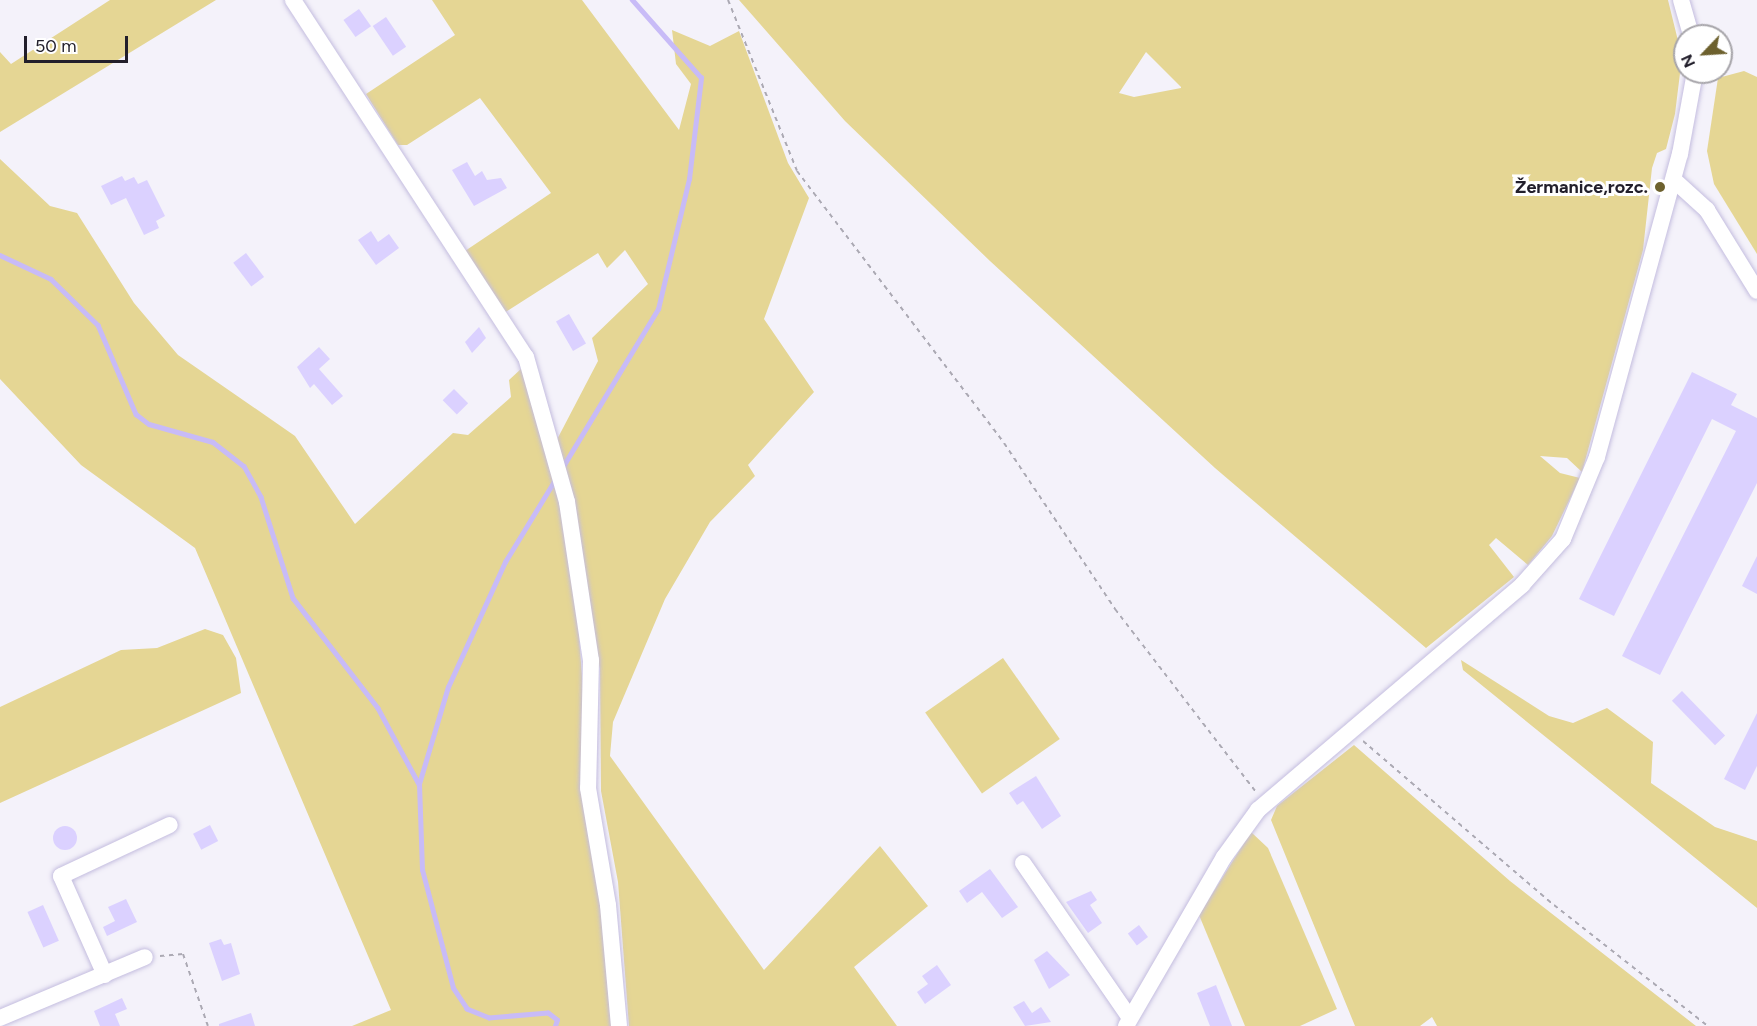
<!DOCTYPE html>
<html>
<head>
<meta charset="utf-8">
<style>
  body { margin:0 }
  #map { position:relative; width:1757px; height:1026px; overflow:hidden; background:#f4f2fa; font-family:Figtree,sans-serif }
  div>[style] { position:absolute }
  .green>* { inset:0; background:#e5d694; transform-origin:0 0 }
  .stream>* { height:4.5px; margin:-2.25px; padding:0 2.25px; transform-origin:2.25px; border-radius:2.25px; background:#c8bbf7 }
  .building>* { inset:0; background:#dbd1ff; transform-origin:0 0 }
  .round { border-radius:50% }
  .path>* { height:2px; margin-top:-1px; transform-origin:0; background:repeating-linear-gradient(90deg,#aba9b3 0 4.5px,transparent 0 9px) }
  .roads { filter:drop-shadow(0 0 2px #c4bddf) drop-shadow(0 0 2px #c4bddf) }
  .minor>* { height:16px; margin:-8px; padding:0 8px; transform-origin:8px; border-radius:8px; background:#fff }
  .dots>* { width:16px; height:16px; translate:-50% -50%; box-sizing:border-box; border:3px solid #fff; border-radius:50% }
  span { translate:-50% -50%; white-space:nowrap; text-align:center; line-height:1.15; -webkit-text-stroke:6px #fff; paint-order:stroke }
  .poi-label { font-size:18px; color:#221f2b; font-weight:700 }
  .right { translate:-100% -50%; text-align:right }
  .north { position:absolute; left:1673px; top:24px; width:60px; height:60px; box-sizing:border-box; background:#fff; border:2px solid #a7a5aa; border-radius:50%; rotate:245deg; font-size:16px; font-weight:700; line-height:24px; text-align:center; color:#221f2b }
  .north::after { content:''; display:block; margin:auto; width:21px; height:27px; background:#6d612e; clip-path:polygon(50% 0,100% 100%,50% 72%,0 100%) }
  .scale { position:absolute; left:24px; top:36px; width:104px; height:27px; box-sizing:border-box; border:3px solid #221f2b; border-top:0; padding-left:8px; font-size:18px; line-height:21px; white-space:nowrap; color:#221f2b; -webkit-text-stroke:4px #fff; paint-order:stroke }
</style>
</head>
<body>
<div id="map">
  <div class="green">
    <div style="clip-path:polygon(110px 0,216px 0,0 132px,0 52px,11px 64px)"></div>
    <div style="clip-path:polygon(432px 0,582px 0,679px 130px,691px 84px,676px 64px,672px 30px,710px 46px,739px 31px,788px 163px,809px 198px,764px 319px,814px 392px,748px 465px,755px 476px,710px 522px,665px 599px,613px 722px,610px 756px,764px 970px,880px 846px,928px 906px,854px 967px,897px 1026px,629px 1026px,618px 882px,601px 791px,600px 669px,569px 500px,595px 853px,614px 1026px,352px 1026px,391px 1010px,195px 548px,81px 465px,0 379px,0 159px,50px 206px,77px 213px,134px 303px,178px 355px,295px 436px,355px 524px,453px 433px,468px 435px,511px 397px,509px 380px,522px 368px,551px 451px,598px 361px,592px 338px,648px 284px,625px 250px,607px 268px,598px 253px,504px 313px,465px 251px,551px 193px,480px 98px,407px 145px,398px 145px,366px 94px,455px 35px)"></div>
    <div style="clip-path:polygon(evenodd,739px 0,1668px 0,1682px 57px,1675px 114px,1666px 149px,1657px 153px,1652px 168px,1643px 250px,1582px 472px,1567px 458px,1540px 456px,1560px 473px,1580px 478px,1552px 536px,1528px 565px,1496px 538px,1489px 545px,1514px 577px,1426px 648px,1215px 468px,990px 261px,845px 121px,739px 0,1146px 52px,1181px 87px,1181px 88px,1134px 97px,1119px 93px,1146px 52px)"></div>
    <div style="clip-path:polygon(1744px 71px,1757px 77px,1757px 254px,1714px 184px,1707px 151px,1718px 78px)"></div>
    <div style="clip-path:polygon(205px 629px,223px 635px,236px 658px,241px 693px,0 803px,0 707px,121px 650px,157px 648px)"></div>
    <div style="left:1003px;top:658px;width:99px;height:95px;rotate:55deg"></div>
    <div style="clip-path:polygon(1461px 660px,1549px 716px,1573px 723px,1607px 708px,1653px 742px,1651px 783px,1715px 827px,1757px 841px,1757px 908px,1463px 670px)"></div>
    <div style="clip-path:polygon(1354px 745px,1510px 881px,1696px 1026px,1437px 1026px,1432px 1017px,1420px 1026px,1355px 1026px,1271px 820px,1277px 806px)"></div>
    <div style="clip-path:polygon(1251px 832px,1268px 848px,1337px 1009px,1300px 1026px,1245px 1026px,1199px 915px)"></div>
  </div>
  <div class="stream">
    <div style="left:0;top:255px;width:56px;rotate:25.2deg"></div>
    <div style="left:51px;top:279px;width:66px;rotate:44.4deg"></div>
    <div style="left:98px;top:325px;width:97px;rotate:66.9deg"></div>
    <div style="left:136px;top:414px;width:16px;rotate:38deg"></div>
    <div style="left:149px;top:424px;width:66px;rotate:15.7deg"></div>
    <div style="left:213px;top:442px;width:39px;rotate:38deg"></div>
    <div style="left:244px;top:466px;width:35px;rotate:61deg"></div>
    <div style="left:261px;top:497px;width:106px;rotate:72.4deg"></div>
    <div style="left:293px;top:598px;width:139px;rotate:52.3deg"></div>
    <div style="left:378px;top:708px;width:86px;rotate:61.7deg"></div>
    <div style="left:562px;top:468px;width:186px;rotate:-58.9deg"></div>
    <div style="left:658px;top:309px;width:134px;rotate:-76.6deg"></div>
    <div style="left:689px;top:179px;width:102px;rotate:-83.2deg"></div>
    <div style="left:701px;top:78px;width:104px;rotate:-131.5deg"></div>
    <div style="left:555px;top:1026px;width:6px;rotate:-72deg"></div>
    <div style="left:557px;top:1020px;width:11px;rotate:-142deg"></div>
    <div style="left:548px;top:1013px;width:59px;rotate:175.2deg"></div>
    <div style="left:489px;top:1018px;width:24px;rotate:-158deg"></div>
    <div style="left:467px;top:1009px;width:25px;rotate:-124deg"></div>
    <div style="left:453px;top:988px;width:122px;rotate:-104.7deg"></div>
    <div style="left:422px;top:870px;width:86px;rotate:-92deg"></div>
    <div style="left:419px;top:784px;width:101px;rotate:-73.4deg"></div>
    <div style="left:448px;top:687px;width:137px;rotate:-65.5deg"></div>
    <div style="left:505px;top:562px;width:98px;rotate:-58.7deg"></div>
  </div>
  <div class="building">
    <div style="left:359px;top:9px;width:21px;height:19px;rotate:55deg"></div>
    <div style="left:386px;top:17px;width:36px;height:16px;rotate:56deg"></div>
    <div style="clip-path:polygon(467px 162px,475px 176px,482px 171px,487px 180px,501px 178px,507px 188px,474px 206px,452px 170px)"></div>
    <div style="clip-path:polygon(122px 176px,125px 181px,134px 177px,138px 184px,147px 180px,165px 216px,156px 221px,159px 228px,144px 235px,126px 198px,111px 205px,101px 186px)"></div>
    <div style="clip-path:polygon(371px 231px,378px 242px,389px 234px,399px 248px,376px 265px,358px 240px)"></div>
    <div style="left:246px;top:253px;width:30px;height:16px;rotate:53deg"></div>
    <div style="left:569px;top:314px;width:34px;height:15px;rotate:60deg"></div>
    <div style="clip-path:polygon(479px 327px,486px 338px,472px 353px,465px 342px)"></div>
    <div style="clip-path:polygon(319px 347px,330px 359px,319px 369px,343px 396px,332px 405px,314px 384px,310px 388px,297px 367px)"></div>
    <div style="clip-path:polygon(1692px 372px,1737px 394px,1731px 405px,1757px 418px,1757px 483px,1660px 675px,1622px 656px,1736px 431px,1712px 419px,1614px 616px,1579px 599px)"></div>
    <div style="left:454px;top:389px;width:20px;height:16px;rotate:45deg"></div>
    <div style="clip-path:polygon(1757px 556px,1757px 594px,1742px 586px)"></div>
    <div style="left:1682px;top:691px;width:62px;height:14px;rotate:46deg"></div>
    <div style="clip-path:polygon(1757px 713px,1757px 766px,1745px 790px,1724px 779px)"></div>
    <div style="clip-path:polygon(1036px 776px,1061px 816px,1042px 829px,1023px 801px,1017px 805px,1009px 793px)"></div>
    <div style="left:210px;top:825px;width:18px;height:19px;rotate:63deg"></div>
    <div class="round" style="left:53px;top:826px;width:24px;height:24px"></div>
    <div style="clip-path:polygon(990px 869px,1018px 907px,1002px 918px,982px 892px,967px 903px,959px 891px)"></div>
    <div style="clip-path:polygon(1091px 891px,1097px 900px,1090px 905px,1102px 923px,1088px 933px,1066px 902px)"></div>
    <div style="clip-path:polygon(126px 899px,137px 922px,107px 936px,103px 927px,115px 921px,108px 907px)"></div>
    <div style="left:43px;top:905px;width:39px;height:17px;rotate:66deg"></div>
    <div style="left:1139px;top:925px;width:15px;height:14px;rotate:53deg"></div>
    <div style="clip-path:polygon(221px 939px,224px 945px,231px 943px,240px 974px,222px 981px,209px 943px)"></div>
    <div style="clip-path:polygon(1047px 951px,1070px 975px,1049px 989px,1034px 960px)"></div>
    <div style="clip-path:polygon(937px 965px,951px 985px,925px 1004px,917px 992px,928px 984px,922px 976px)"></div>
    <div style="clip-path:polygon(1216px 985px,1232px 1026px,1210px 1026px,1197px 993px)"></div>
    <div style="clip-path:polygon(122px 998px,127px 1009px,115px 1014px,120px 1026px,100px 1026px,94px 1011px)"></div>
    <div style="clip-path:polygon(1024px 1001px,1032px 1013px,1041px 1007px,1051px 1022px,1025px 1026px,1013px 1007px)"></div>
    <div style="clip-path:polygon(251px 1013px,255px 1026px,219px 1026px,219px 1024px)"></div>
  </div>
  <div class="path">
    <div style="left:728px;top:0;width:184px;rotate:68deg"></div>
    <div style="left:797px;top:171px;width:342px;rotate:52.7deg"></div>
    <div style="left:1004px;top:443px;width:200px;rotate:56.2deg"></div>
    <div style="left:1115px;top:609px;width:230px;rotate:52.4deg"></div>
    <div style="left:1363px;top:741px;width:252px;rotate:40.7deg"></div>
    <div style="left:1554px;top:905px;width:196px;rotate:38.2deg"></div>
    <div style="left:160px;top:956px;width:23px;rotate:-5deg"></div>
    <div style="left:183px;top:954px;width:76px;rotate:70.9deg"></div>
  </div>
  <div class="roads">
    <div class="minor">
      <div style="left:293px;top:0;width:426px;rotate:56.9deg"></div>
      <div style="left:526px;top:357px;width:151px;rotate:74.2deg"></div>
      <div style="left:567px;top:502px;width:160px;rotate:81.4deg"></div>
      <div style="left:591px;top:660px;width:128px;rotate:91.3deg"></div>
      <div style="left:588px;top:788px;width:119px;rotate:80.3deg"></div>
      <div style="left:608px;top:905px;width:121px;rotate:84.8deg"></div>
      <div style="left:1681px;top:0;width:37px;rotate:74deg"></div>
      <div style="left:1674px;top:180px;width:45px;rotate:42.3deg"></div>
      <div style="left:1707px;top:210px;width:95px;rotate:58.3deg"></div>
      <div style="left:1023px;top:863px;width:188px;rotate:55.4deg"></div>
      <div style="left:105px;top:975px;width:108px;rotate:-114deg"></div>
      <div style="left:61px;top:876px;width:120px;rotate:-25.1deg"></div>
      <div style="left:0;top:1018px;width:157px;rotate:-22.8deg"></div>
      <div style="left:1126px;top:1026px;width:195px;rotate:-59.9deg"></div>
      <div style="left:1224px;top:857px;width:58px;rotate:-54.1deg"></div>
      <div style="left:1258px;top:810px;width:347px;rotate:-40.4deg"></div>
      <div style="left:1522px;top:585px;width:62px;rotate:-48.3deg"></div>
      <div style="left:1563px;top:539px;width:89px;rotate:-67.5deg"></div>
      <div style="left:1597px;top:457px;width:314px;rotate:-74.7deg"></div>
      <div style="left:1680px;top:154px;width:83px;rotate:-79.6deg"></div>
    </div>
  </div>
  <div class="dots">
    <div style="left:1660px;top:187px;background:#6d612e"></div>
  </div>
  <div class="poi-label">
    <span class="right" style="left:1648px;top:187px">Žermanice,rozc.</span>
  </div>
  <div class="north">N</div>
  <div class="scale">50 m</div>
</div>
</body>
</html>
